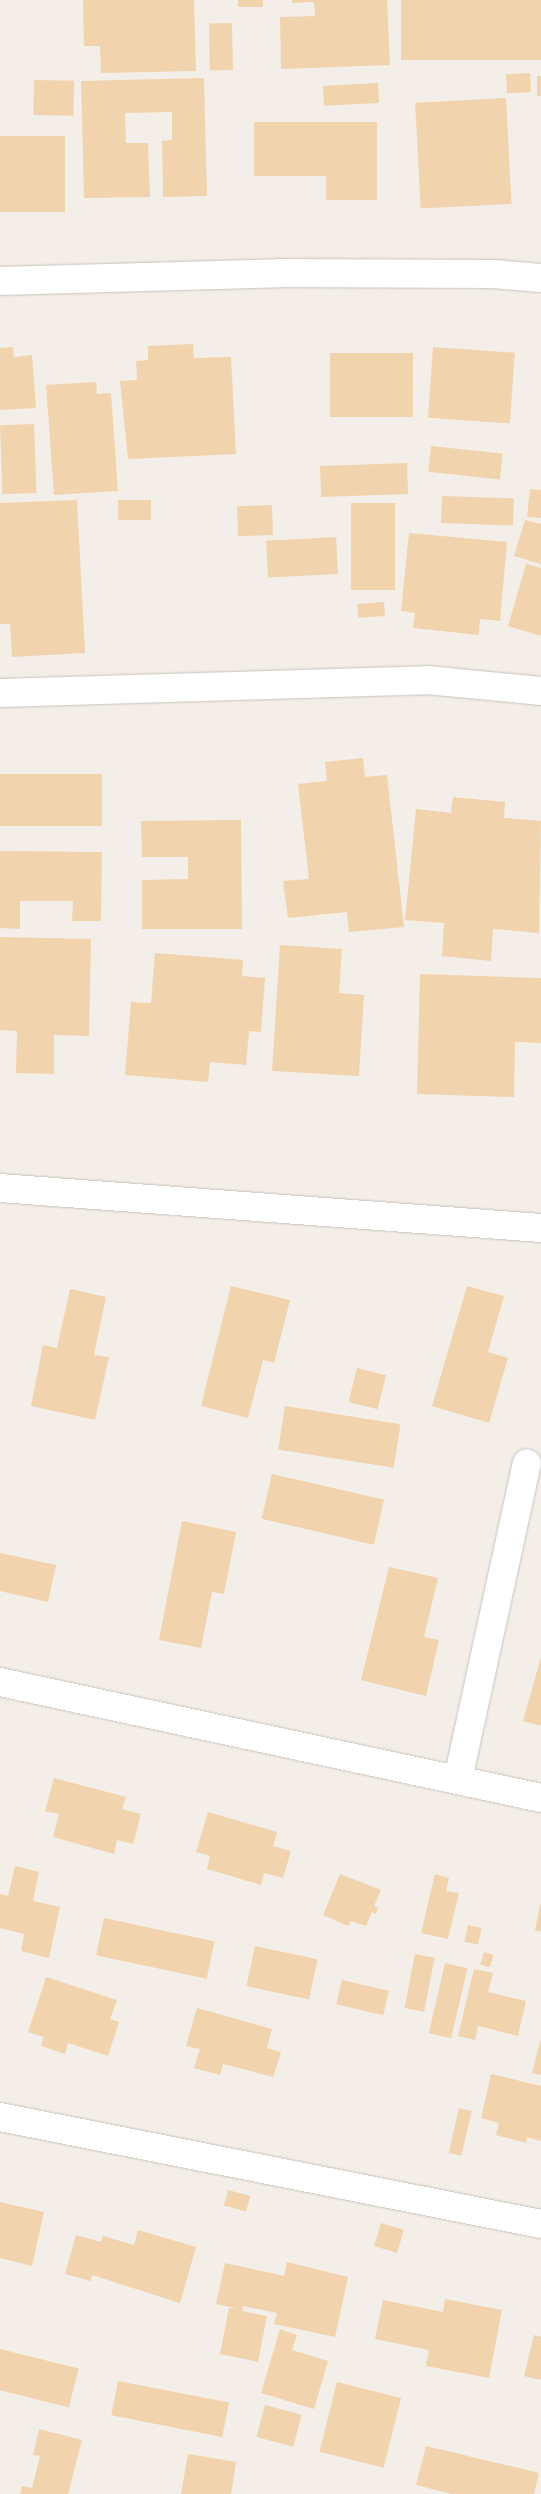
<!DOCTYPE html>
<html>
<head>
<meta charset="utf-8">
<style>
  body { margin:0 }
  #map { position:relative; width:541px; height:2494px; overflow:hidden; background:#f3eee7; font-family:"Asap Condensed",sans-serif }
  div>[style] { position:absolute }
  .building>* { inset:0; background:#f1d4ad; transform-origin:0 0 }
  .roads { filter:drop-shadow(0 0 1px #c8c3bd) drop-shadow(0 0 1px #c8c3bd) }
  .street>* { height:28px; margin:-14px; padding:0 14px; transform-origin:14px; border-radius:14px; background:#fff }
  .secondary>* { height:28px; margin:-14px; padding:0 14px; transform-origin:14px; border-radius:14px; background:#fff }
  span { translate:-50% -50%; white-space:nowrap; text-align:center; line-height:1.15; -webkit-text-stroke:4.5px #f3eee7; paint-order:stroke }
</style>
</head>
<body>
<div id="map">
  <div class="building">
    <div style="clip-path:polygon(83px 0,194px 0,196px 71px,101px 73px,100px 46px,84px 46px)"></div>
    <div style="left:238px;top:0;width:25px;height:7px"></div>
    <div style="clip-path:polygon(292px 0,387px 0,390px 65px,281px 69px,280px 17px,315px 16px,314px 2px,292px 3px)"></div>
    <div style="left:401px;top:0;width:140px;height:60px"></div>
    <div style="left:232px;top:23px;width:47px;height:23px;rotate:89deg"></div>
    <div style="left:530px;top:73px;width:19px;height:24px;rotate:87deg"></div>
    <div style="left:537px;top:76px;width:4px;height:20px"></div>
    <div style="clip-path:polygon(204px 78px,207px 196px,163px 197px,162px 141px,172px 140px,172px 112px,125px 113px,126px 143px,148px 143px,150px 197px,84px 198px,81px 81px)"></div>
    <div style="left:34px;top:80px;width:40px;height:35px;rotate:1deg"></div>
    <div style="left:378px;top:83px;width:20px;height:55px;rotate:87deg"></div>
    <div style="left:506px;top:98px;width:106px;height:91px;rotate:87deg"></div>
    <div style="clip-path:polygon(254px 122px,377px 122px,377px 200px,326px 200px,326px 176px,254px 176px)"></div>
    <div style="left:0;top:136px;width:65px;height:76px"></div>
    <div style="clip-path:polygon(193px 344px,194px 358px,231px 357px,236px 454px,128px 459px,120px 381px,137px 380px,136px 361px,148px 360px,148px 346px)"></div>
    <div style="clip-path:polygon(13px 347px,14px 357px,32px 355px,36px 408px,0 410px,0 348px)"></div>
    <div style="left:433px;top:347px;width:82px;height:71px;rotate:4deg"></div>
    <div style="left:330px;top:353px;width:83px;height:64px"></div>
    <div style="clip-path:polygon(96px 382px,97px 394px,111px 393px,118px 491px,54px 495px,46px 385px)"></div>
    <div style="left:34px;top:424px;width:69px;height:34px;rotate:88deg"></div>
    <div style="left:431px;top:446px;width:72px;height:26px;rotate:6deg"></div>
    <div style="left:407px;top:463px;width:31px;height:87px;rotate:88deg"></div>
    <div style="clip-path:polygon(530px 489px,541px 490px,541px 518px,527px 517px)"></div>
    <div style="left:442px;top:496px;width:72px;height:27px;rotate:2deg"></div>
    <div style="clip-path:polygon(77px 500px,85px 653px,12px 657px,10px 624px,0 624px,0 503px)"></div>
    <div style="left:118px;top:500px;width:33px;height:20px"></div>
    <div style="left:351px;top:503px;width:44px;height:87px"></div>
    <div style="left:272px;top:505px;width:30px;height:35px;rotate:88deg"></div>
    <div style="clip-path:polygon(525px 520px,541px 524px,541px 564px,514px 556px)"></div>
    <div style="clip-path:polygon(409px 533px,507px 542px,500px 621px,480px 619px,479px 635px,413px 628px,415px 613px,401px 611px)"></div>
    <div style="left:336px;top:537px;width:37px;height:70px;rotate:87deg"></div>
    <div style="clip-path:polygon(526px 564px,541px 568px,541px 636px,508px 626px)"></div>
    <div style="left:384px;top:602px;width:14px;height:27px;rotate:86deg"></div>
    <div style="clip-path:polygon(363px 758px,365px 777px,387px 775px,404px 927px,349px 932px,347px 912px,288px 918px,283px 881px,309px 879px,298px 784px,327px 781px,325px 762px)"></div>
    <div style="left:0;top:774px;width:102px;height:52px"></div>
    <div style="clip-path:polygon(453px 797px,505px 802px,504px 818px,541px 821px,539px 933px,493px 929px,491px 961px,442px 956px,444px 923px,405px 920px,416px 809px,451px 813px)"></div>
    <div style="clip-path:polygon(241px 820px,242px 929px,142px 929px,142px 880px,188px 879px,188px 857px,142px 857px,141px 821px)"></div>
    <div style="clip-path:polygon(0 851px,102px 852px,101px 921px,72px 921px,73px 901px,20px 901px,20px 929px,0 928px)"></div>
    <div style="clip-path:polygon(0 937px,91px 939px,89px 1036px,54px 1035px,54px 1074px,16px 1073px,17px 1031px,0 1030px)"></div>
    <div style="clip-path:polygon(280px 945px,342px 949px,339px 993px,364px 995px,359px 1076px,272px 1071px)"></div>
    <div style="clip-path:polygon(155px 953px,243px 960px,242px 976px,265px 978px,261px 1032px,249px 1031px,246px 1065px,210px 1062px,208px 1082px,125px 1075px,131px 1002px,151px 1003px)"></div>
    <div style="clip-path:polygon(420px 974px,541px 978px,541px 1043px,515px 1042px,514px 1097px,417px 1094px)"></div>
    <div style="clip-path:polygon(231px 1286px,290px 1300px,274px 1363px,263px 1360px,248px 1418px,201px 1406px)"></div>
    <div style="clip-path:polygon(467px 1286px,504px 1296px,488px 1352px,508px 1358px,489px 1423px,432px 1406px)"></div>
    <div style="clip-path:polygon(70px 1289px,106px 1297px,94px 1355px,109px 1357px,95px 1420px,31px 1406px,43px 1345px,57px 1348px)"></div>
    <div style="left:357px;top:1368px;width:30px;height:35px;rotate:14deg"></div>
    <div style="left:285px;top:1406px;width:117px;height:44px;rotate:9deg"></div>
    <div style="left:272px;top:1474px;width:115px;height:46px;rotate:13deg"></div>
    <div style="clip-path:polygon(182px 1521px,236px 1532px,224px 1594px,212px 1592px,201px 1648px,159px 1640px)"></div>
    <div style="clip-path:polygon(0 1553px,56px 1565px,48px 1602px,0 1591px)"></div>
    <div style="clip-path:polygon(389px 1567px,438px 1578px,424px 1637px,439px 1640px,426px 1696px,361px 1680px)"></div>
    <div style="clip-path:polygon(541px 1657px,541px 1726px,523px 1721px)"></div>
    <div style="clip-path:polygon(54px 1778px,126px 1797px,122px 1809px,141px 1814px,133px 1844px,117px 1840px,114px 1854px,53px 1837px,59px 1814px,45px 1811px)"></div>
    <div style="clip-path:polygon(208px 1812px,277px 1832px,273px 1846px,291px 1851px,283px 1878px,264px 1873px,261px 1885px,207px 1869px,210px 1856px,196px 1852px)"></div>
    <div style="clip-path:polygon(15px 1866px,39px 1872px,33px 1901px,60px 1907px,49px 1958px,21px 1951px,24px 1934px,0 1928px,0 1894px,8px 1896px)"></div>
    <div style="clip-path:polygon(340px 1874px,381px 1890px,374px 1906px,378px 1908px,376px 1914px,372px 1912px,366px 1926px,351px 1921px,348px 1926px,323px 1915px)"></div>
    <div style="clip-path:polygon(435px 1874px,449px 1878px,446px 1891px,459px 1893px,448px 1939px,421px 1933px)"></div>
    <div style="clip-path:polygon(540px 1905px,541px 1905px,541px 1932px,535px 1930px)"></div>
    <div style="left:104px;top:1918px;width:113px;height:38px;rotate:12deg"></div>
    <div style="left:468px;top:1925px;width:14px;height:17px;rotate:12deg"></div>
    <div style="left:255px;top:1946px;width:64px;height:41px;rotate:12deg"></div>
    <div style="left:484px;top:1952px;width:10px;height:13px;rotate:17deg"></div>
    <div style="left:415px;top:1954px;width:20px;height:55px;rotate:11deg"></div>
    <div style="left:445px;top:1963px;width:23px;height:72px;rotate:13deg"></div>
    <div style="clip-path:polygon(474px 1969px,493px 1973px,488px 1992px,526px 2001px,518px 2036px,478px 2026px,475px 2040px,458px 2036px)"></div>
    <div style="clip-path:polygon(46px 1977px,117px 2000px,110px 2019px,119px 2022px,108px 2056px,68px 2043px,65px 2054px,41px 2046px,44px 2037px,28px 2032px)"></div>
    <div style="left:342px;top:1980px;width:48px;height:25px;rotate:13deg"></div>
    <div style="clip-path:polygon(197px 2008px,272px 2029px,267px 2048px,281px 2052px,273px 2077px,223px 2064px,220px 2075px,194px 2068px,200px 2049px,186px 2046px)"></div>
    <div style="clip-path:polygon(540px 2041px,541px 2041px,541px 2075px,532px 2073px)"></div>
    <div style="clip-path:polygon(491px 2074px,541px 2086px,541px 2141px,527px 2137px,526px 2143px,496px 2135px,499px 2123px,481px 2118px)"></div>
    <div style="left:459px;top:2108px;width:13px;height:46px;rotate:13deg"></div>
    <div style="left:228px;top:2190px;width:23px;height:16px;rotate:15deg"></div>
    <div style="clip-path:polygon(0 2202px,44px 2212px,32px 2266px,0 2258px)"></div>
    <div style="left:381px;top:2223px;width:24px;height:24px;rotate:17deg"></div>
    <div style="clip-path:polygon(138px 2230px,196px 2247px,180px 2303px,92px 2275px,91px 2281px,65px 2274px,76px 2235px,101px 2242px,103px 2236px,134px 2245px)"></div>
    <div style="clip-path:polygon(287px 2262px,348px 2277px,335px 2337px,274px 2324px,277px 2313px,243px 2306px,242px 2311px,267px 2316px,258px 2362px,220px 2354px,229px 2308px,238px 2309px,216px 2304px,225px 2263px,284px 2276px)"></div>
    <div style="clip-path:polygon(445px 2299px,502px 2310px,489px 2378px,426px 2366px,429px 2350px,375px 2339px,383px 2300px,443px 2312px)"></div>
    <div style="clip-path:polygon(280px 2329px,297px 2335px,292px 2350px,328px 2361px,314px 2409px,261px 2393px)"></div>
    <div style="clip-path:polygon(534px 2335px,541px 2337px,541px 2380px,524px 2376px)"></div>
    <div style="left:0;top:2349px;width:81px;height:40px;rotate:14deg"></div>
    <div style="left:118px;top:2381px;width:113px;height:35px;rotate:11deg"></div>
    <div style="left:337px;top:2382px;width:66px;height:72px;rotate:14deg"></div>
    <div style="left:265px;top:2405px;width:38px;height:33px;rotate:15deg"></div>
    <div style="clip-path:polygon(39px 2429px,82px 2440px,68px 2494px,20px 2494px,22px 2486px,32px 2488px,40px 2456px,33px 2455px)"></div>
    <div style="clip-path:polygon(426px 2446px,539px 2473px,534px 2494px,452px 2494px,416px 2485px)"></div>
    <div style="clip-path:polygon(188px 2454px,236px 2462px,231px 2494px,181px 2494px)"></div>
  </div>
  <div class="roads">
    <div class="street">
      <div style="left:0;top:281px;width:280px;rotate:-1.6deg"></div>
      <div style="left:280px;top:273px;width:213px;rotate:0.3deg"></div>
      <div style="left:493px;top:274px;width:48px;rotate:4.8deg"></div>
      <div style="left:0;top:693px;width:427px;rotate:-1.7deg"></div>
      <div style="left:427px;top:680px;width:115px;rotate:5.5deg"></div>
      <div style="left:0;top:1682px;width:553px;rotate:12.1deg"></div>
      <div style="left:458px;top:1779px;width:323px;rotate:-77.7deg"></div>
      <div style="left:0;top:2117px;width:551px;rotate:11.19deg"></div>
    </div>
    <div class="secondary">
      <div style="left:0;top:1188px;width:542px;rotate:4.23deg"></div>
    </div>
  </div>
</div>
</body>
</html>
